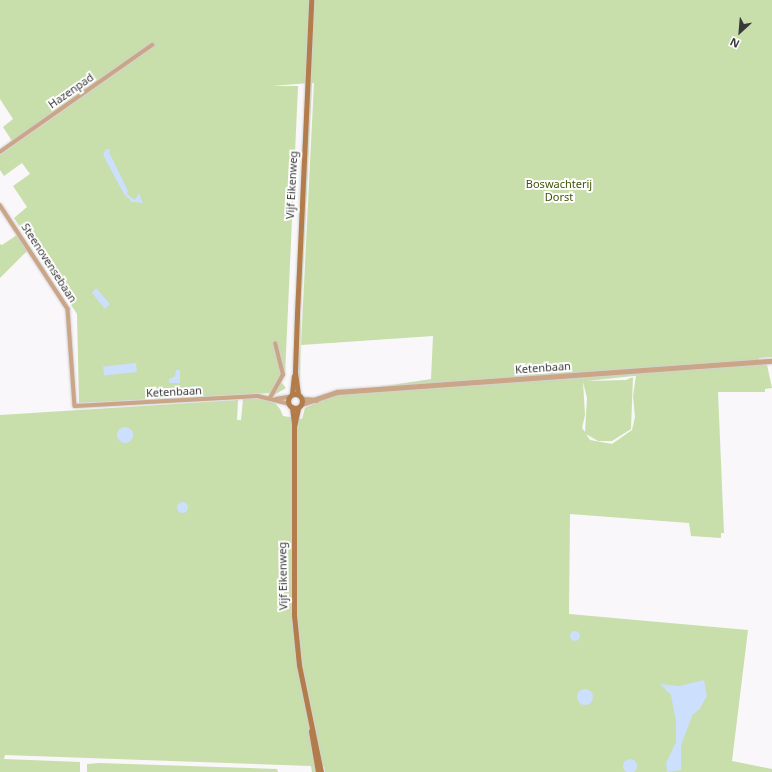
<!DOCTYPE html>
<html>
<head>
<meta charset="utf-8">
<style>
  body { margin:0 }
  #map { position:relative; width:772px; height:772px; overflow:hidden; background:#f9f7fa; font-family:"Noto Sans",sans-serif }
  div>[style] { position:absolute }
  .green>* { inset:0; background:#c8deab }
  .water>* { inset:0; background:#ccdffd; transform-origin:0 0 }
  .round { border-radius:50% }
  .roads { filter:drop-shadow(0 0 1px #d3d1d4) drop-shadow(0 0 1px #d3d1d4) }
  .minor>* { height:3.5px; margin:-1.75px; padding:0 1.75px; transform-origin:1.75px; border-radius:1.75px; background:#caa586 }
  .tertiary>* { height:4.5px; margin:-2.25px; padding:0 2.25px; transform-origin:2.25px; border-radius:2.25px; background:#caa586 }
  .secondary>* { height:5px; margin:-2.5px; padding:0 2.5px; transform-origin:2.5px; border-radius:2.5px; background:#b27c4b }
  .secondary>.ring { margin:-2.5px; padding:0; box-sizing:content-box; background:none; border:5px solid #b27c4b; border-radius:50% }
  span { translate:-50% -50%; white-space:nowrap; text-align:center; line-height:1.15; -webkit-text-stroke:4px #fff; paint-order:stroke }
  .street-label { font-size:11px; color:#3a393a }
  .park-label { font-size:11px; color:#3c5500 }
  .north { position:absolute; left:720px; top:12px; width:40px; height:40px; -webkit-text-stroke:3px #fff; paint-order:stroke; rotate:206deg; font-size:11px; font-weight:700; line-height:16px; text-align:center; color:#3a393a }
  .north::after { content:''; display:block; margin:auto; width:14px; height:18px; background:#3a393a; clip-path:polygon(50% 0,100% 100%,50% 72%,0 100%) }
</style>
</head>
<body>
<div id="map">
  <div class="green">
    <div style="clip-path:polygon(evenodd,0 0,772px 0,772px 357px,759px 358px,760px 365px,767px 365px,772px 388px,765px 389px,765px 392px,718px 392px,724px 533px,721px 533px,721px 538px,691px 536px,689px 523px,570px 514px,569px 614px,748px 630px,732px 761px,772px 769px,772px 772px,325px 772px,324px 766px,315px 766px,316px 772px,312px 772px,311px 766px,5px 755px,4px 759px,80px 762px,80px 772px,0 772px,0 415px,238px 400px,237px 420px,241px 420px,243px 399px,261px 399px,275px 403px,280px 409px,283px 416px,302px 419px,305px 408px,333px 394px,431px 379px,433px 336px,301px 345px,314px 83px,312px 83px,301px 311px,300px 385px,298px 385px,309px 83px,272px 86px,298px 86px,285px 375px,270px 393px,79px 403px,77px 314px,14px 218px,27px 207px,13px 186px,30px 174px,22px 163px,4px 176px,0 170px,0 155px,150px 49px,149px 47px,12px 141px,3px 127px,13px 119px,0 99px,0 0,633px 376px,636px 376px,633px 396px,635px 417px,632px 430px,612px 444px,590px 440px,586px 434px,598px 441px,612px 441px,631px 429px,633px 376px,0 0,633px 377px,626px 380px,587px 381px,633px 376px,633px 377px,0 0,583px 382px,587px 398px,585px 432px,582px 428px,585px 415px,583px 382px)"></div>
    <div style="clip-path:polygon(17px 235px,27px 251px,0 278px,0 244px,2px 245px)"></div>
    <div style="clip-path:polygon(281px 382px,286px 388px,274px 395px,274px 394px)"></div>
    <div style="clip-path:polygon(99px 763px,277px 769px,278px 772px,87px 772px,87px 764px)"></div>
  </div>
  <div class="water">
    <div style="clip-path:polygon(106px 149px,111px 150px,109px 152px,128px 191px,127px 194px,135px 200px,139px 193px,143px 203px,132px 202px,124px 194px,103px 155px)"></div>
    <div style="clip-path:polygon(96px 288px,110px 304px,105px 309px,92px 293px)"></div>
    <div style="left:136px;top:363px;width:9px;height:33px;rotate:84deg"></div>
    <div style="clip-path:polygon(176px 370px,180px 370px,180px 383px,169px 383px,169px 379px,175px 376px)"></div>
    <div class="round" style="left:117px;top:427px;width:16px;height:16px"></div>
    <div class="round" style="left:176.5px;top:501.5px;width:11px;height:11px"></div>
    <div class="round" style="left:570px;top:631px;width:10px;height:10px"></div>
    <div style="clip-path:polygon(704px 680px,707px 696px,699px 710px,693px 714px,681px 745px,681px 770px,667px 772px,666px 763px,676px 742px,676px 722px,671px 695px,660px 684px,679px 686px)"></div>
    <div class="round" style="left:577px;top:689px;width:16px;height:16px"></div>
    <div class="round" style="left:623px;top:759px;width:14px;height:14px"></div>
  </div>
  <div class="roads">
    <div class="minor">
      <div style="left:0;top:152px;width:186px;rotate:-35.1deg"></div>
      <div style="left:0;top:205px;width:124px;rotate:56.8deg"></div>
      <div style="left:68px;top:309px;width:97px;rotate:85.9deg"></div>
      <div style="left:75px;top:406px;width:183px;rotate:-3.1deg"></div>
      <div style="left:258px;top:396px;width:30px;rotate:14deg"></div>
      <div style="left:270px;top:398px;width:26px;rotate:-61deg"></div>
      <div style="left:283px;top:375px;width:32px;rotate:-104deg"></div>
      <div style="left:276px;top:399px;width:12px;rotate:-9deg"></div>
    </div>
    <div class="tertiary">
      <div style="left:302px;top:399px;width:14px;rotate:4deg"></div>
      <div style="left:302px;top:404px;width:37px;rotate:-19deg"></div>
      <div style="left:337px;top:392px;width:436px;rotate:-4.1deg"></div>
    </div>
    <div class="secondary">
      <div class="ring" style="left:288px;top:394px;width:9px;height:9px"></div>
      <div style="left:292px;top:394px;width:18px;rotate:-84deg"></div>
      <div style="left:298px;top:394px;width:22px;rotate:-98deg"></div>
      <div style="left:295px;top:372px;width:58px;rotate:-88deg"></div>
      <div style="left:297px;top:314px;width:314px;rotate:-87.4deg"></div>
      <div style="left:292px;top:407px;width:17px;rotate:83deg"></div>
      <div style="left:298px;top:408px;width:19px;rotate:102deg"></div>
      <div style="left:294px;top:427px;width:188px;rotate:90deg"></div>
      <div style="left:294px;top:615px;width:50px;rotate:84.3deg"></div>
      <div style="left:299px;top:665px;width:109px;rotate:78.4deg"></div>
      <div style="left:311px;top:731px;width:42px;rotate:80.3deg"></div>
    </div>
  </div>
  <div class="street-label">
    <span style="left:71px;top:91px;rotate:-35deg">Hazenpad</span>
    <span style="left:292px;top:185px;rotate:-87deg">Vijf Eikenweg</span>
    <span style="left:49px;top:263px;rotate:57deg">Steenovensebaan</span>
    <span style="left:543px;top:368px;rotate:-4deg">Ketenbaan</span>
    <span style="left:174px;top:392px;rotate:-3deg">Ketenbaan</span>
    <span style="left:283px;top:576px;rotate:-91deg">Vijf Eikenweg</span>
  </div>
  <div class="park-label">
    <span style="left:559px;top:191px">Boswachterij<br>Dorst</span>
  </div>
  <div class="north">N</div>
</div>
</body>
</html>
